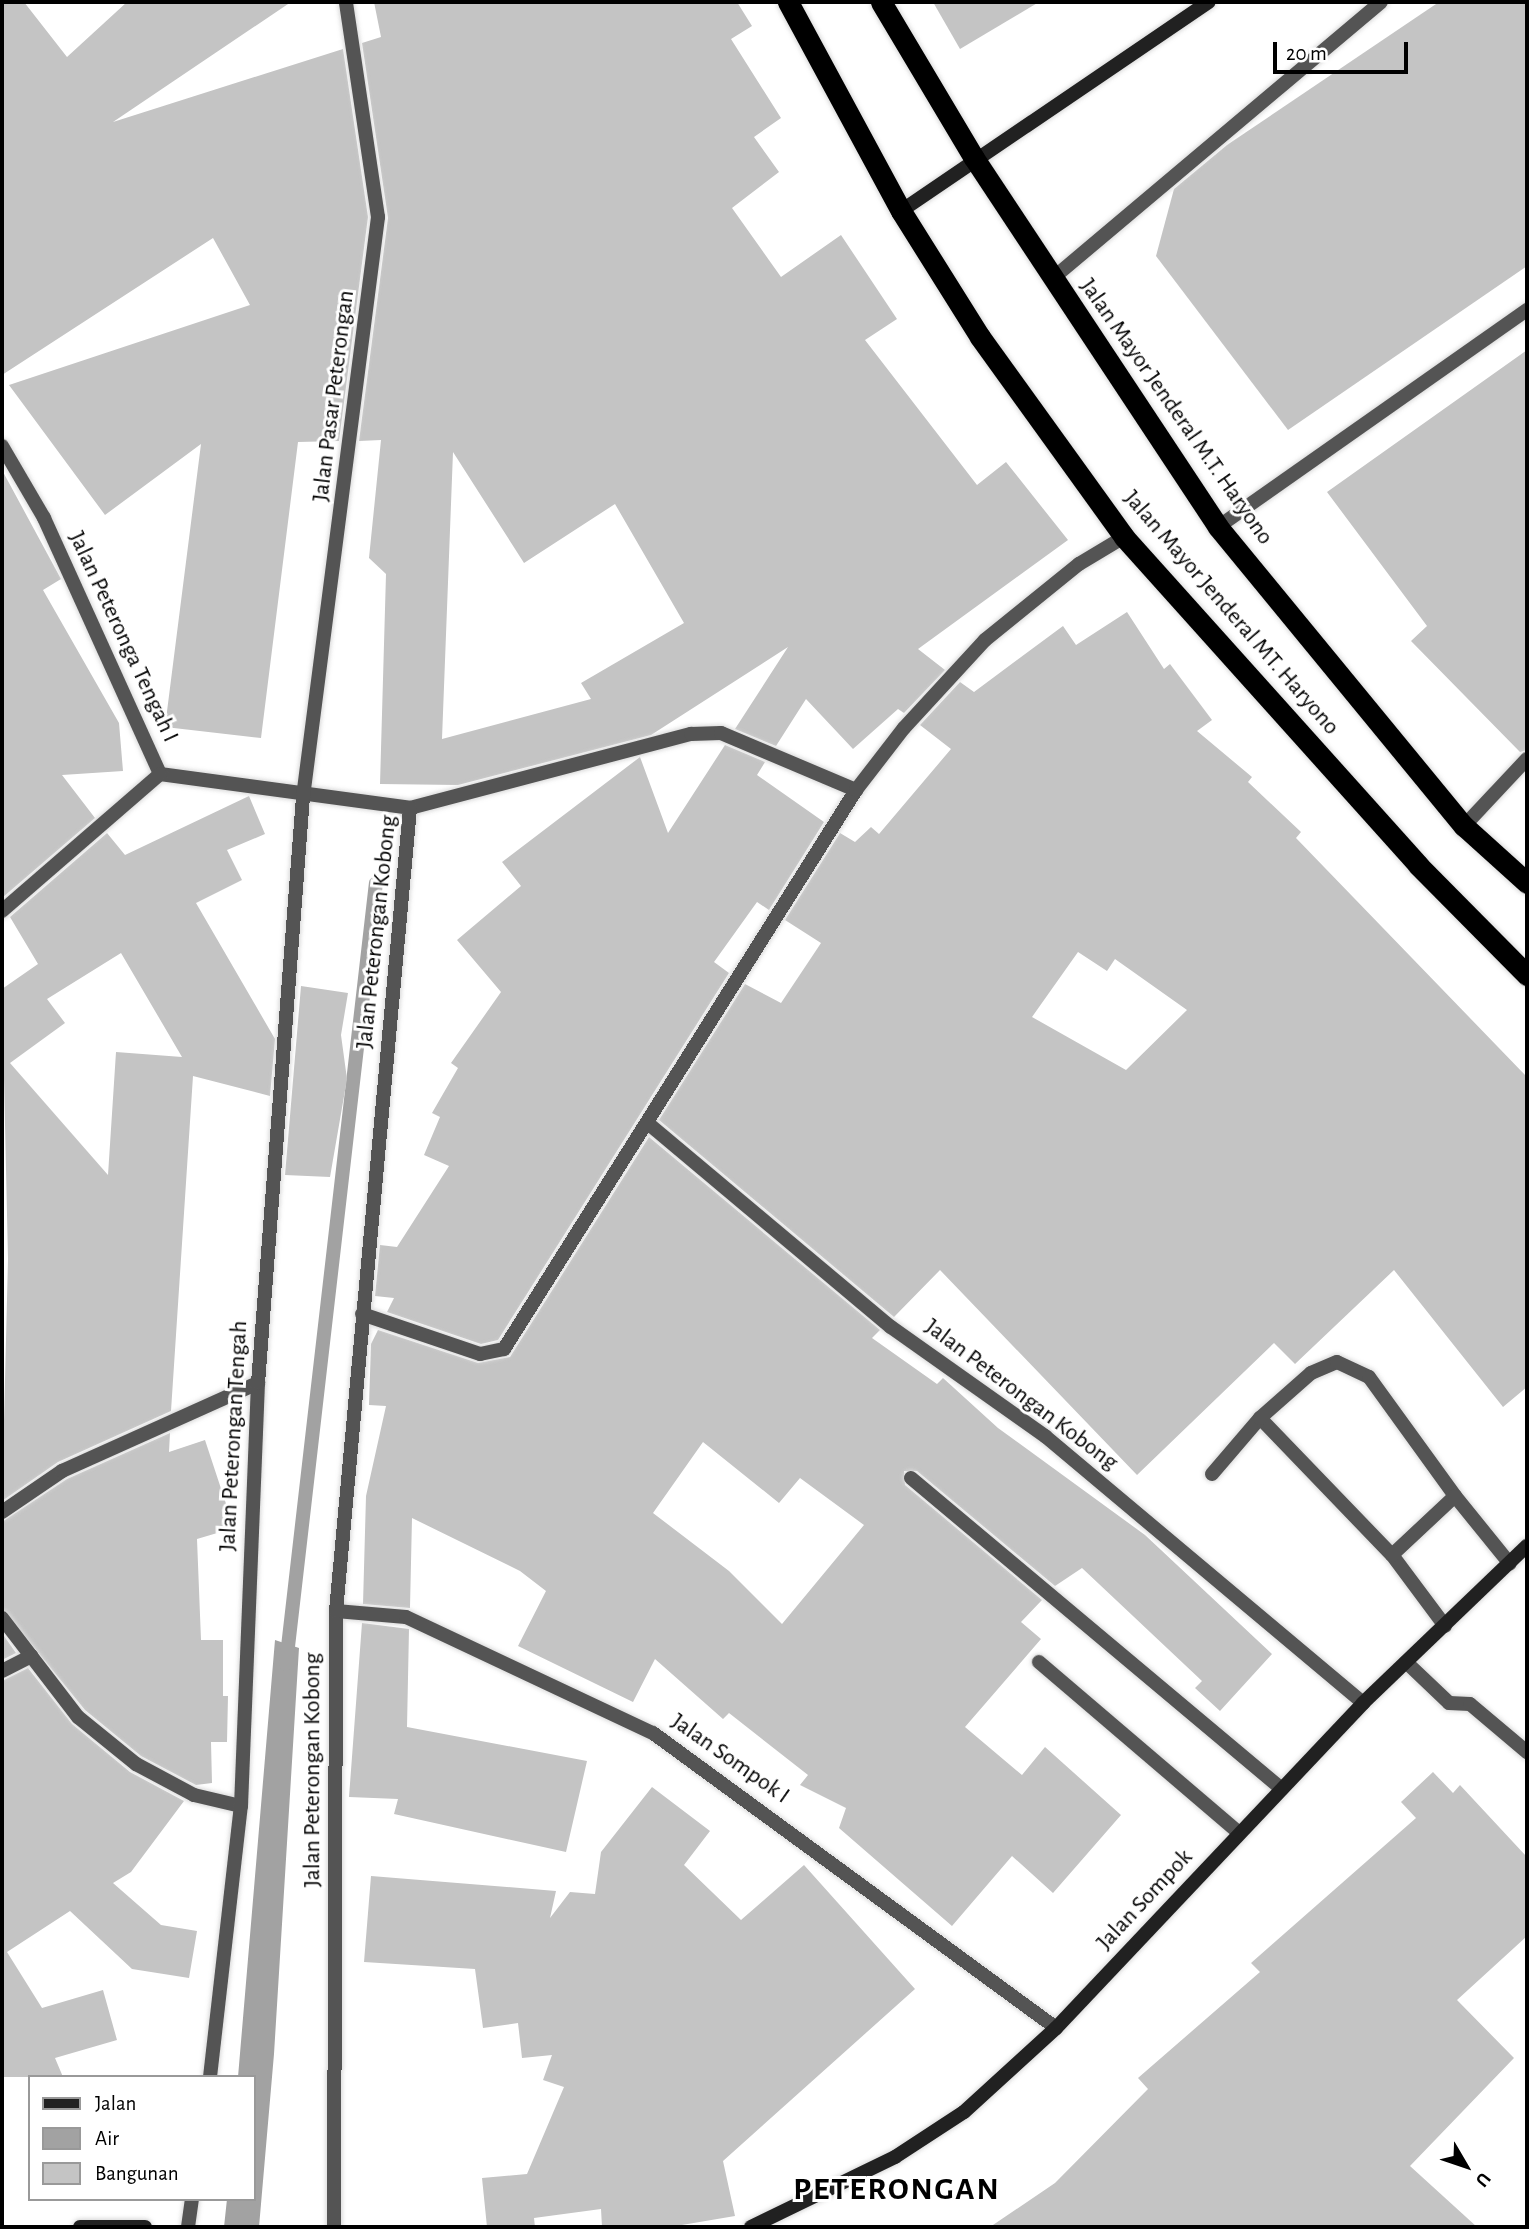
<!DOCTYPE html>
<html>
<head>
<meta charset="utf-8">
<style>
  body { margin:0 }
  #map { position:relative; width:1529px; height:2229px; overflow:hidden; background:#fff; font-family:"Alegreya Sans",sans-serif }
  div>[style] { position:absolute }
  .water>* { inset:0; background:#a2a2a2 }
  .stream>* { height:14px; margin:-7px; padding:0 7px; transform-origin:7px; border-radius:7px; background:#a2a2a2 }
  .building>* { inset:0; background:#c4c4c4 }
  .roads { filter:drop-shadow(0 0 2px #dbdbdb) drop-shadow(0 0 2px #dbdbdb) }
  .lane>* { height:14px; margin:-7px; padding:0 7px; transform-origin:7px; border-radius:7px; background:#545454 }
  .street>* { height:14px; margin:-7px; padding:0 7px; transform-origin:7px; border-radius:7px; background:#545454 }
  .secondary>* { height:14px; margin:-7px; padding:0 7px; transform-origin:7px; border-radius:7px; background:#212121 }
  .highway>* { height:21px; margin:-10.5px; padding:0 10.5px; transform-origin:10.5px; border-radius:10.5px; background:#000 }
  span { translate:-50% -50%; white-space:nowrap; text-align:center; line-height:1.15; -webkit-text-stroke:6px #fff; paint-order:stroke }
  .street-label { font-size:24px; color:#000 }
  .district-label { font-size:32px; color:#000; font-weight:700; letter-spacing:2px }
  .frame { position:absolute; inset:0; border:4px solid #000; pointer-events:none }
  .legend { position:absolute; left:28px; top:2075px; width:228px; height:126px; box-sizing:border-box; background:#fff; border:2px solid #999; margin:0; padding:9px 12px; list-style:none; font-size:21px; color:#000 }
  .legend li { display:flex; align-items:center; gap:14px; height:35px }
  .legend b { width:35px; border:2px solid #999 }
  .north { position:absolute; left:1431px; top:2131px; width:70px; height:70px; -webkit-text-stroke:5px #fff; paint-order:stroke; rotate:129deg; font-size:19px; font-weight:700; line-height:28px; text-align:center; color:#000 }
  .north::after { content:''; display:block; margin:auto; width:24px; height:32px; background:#000; clip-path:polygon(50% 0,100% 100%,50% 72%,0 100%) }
  .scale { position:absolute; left:1273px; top:42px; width:135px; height:32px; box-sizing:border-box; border:4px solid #000; border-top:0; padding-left:9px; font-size:21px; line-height:24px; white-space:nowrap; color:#000; -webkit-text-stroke:5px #fff; paint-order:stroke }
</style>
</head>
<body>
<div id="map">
  <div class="water">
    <div style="clip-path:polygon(275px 1640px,299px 1648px,274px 2054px,259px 2227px,224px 2227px,227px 2199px,254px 2199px,254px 2077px,238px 2077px)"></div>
  </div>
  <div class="stream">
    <div style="left:286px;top:1664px;width:786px;rotate:-83.43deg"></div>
  </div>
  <div class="building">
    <div style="clip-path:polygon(2px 2px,24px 2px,67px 57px,127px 2px,291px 2px,113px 122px,343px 49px,368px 217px,339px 441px,298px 442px,261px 738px,165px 727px,201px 444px,105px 515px,9px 385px,250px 305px,213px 238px,2px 375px)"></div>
    <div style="clip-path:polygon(evenodd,374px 2px,737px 2px,752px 26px,731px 39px,781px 118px,754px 137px,779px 172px,732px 208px,781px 277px,841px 235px,897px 319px,865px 340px,977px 485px,1006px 462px,1068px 540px,918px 649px,945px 670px,904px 713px,898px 709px,853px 749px,806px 699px,776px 746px,735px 729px,788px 647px,651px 735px,458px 785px,380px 784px,386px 574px,369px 558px,381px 440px,359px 441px,388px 218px,362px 43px,381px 37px,374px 2px,453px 452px,524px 563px,615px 504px,684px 623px,581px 683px,591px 699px,442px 739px,453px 452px)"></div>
    <div style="clip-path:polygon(933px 2px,1039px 2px,960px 49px)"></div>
    <div style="clip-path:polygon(1439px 2px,1527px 2px,1527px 266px,1288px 430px,1156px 256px,1174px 189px,1227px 145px)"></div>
    <div style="clip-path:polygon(1527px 350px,1527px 750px,1520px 752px,1411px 641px,1427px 626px,1327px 492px)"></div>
    <div style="clip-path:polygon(2px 470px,61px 579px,43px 590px,119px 723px,123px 771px,62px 775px,95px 818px,2px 898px)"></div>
    <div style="clip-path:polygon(evenodd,1127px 612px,1164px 669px,1170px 664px,1212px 720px,1197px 731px,1252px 777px,1248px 782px,1301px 832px,1296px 838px,1527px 1077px,1527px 1387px,1503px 1407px,1394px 1270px,1295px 1364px,1274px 1343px,1137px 1475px,940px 1270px,894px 1317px,659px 1120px,745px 984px,781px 1003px,821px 943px,785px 920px,840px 833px,855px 842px,871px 827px,879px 834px,951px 749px,920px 725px,960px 682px,974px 692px,1063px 626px,1076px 645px,1127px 612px,1078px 952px,1107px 971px,1115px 959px,1187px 1010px,1126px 1070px,1032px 1017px,1078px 952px)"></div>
    <div style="clip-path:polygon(725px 745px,765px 762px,757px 775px,824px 822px,769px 910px,757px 902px,714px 962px,729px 973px,498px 1340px,481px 1344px,387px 1312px,394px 1298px,375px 1296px,380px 1245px,397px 1247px,449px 1166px,424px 1155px,440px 1117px,432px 1113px,458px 1068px,451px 1063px,501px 992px,457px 940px,521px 886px,502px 862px,640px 757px,668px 833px)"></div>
    <div style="clip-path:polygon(evenodd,249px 796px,265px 834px,227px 850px,242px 880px,196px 903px,275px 1039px,270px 1096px,193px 1076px,171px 1411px,58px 1462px,2px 1501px,8px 1259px,2px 989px,38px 964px,10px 917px,107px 833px,125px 855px,249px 796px,121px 953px,182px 1057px,116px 1052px,108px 1175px,10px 1063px,65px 1023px,47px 999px,121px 953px)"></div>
    <div style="clip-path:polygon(301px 986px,348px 993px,341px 1035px,347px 1079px,330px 1177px,285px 1175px)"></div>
    <div style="clip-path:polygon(evenodd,649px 1137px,880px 1330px,872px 1338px,937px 1384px,943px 1378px,998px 1428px,1145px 1535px,1272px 1654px,1220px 1711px,1195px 1688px,1202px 1681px,1082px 1568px,1055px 1586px,917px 1471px,904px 1471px,905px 1485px,1042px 1600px,1021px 1622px,1041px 1639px,965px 1727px,1022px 1775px,1045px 1747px,1121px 1815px,1053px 1893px,1012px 1856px,952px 1926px,839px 1828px,846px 1808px,800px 1785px,808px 1775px,729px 1713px,723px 1719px,655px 1659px,633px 1702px,518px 1646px,546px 1591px,520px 1571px,412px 1518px,410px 1608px,363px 1604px,366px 1496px,386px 1406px,369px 1405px,371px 1344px,378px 1330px,478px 1363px,510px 1357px,649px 1137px,703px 1442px,779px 1503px,800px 1478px,864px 1525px,782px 1624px,729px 1571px,653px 1513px,703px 1442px)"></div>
    <div style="clip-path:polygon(170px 1433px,169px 1452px,205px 1440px,234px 1528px,197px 1539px,201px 1640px,223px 1640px,223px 1696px,228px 1696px,227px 1742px,211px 1742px,212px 1783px,196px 1785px,141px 1756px,85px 1710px,2px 1608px,2px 1522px,67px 1479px)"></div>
    <div style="clip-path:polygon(362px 1623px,409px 1629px,407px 1727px,587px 1761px,566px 1852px,394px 1814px,398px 1799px,349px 1797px)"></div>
    <div style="clip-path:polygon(2px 1633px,16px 1653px,2px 1660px)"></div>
    <div style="clip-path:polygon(28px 1668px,72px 1724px,130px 1772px,184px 1801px,131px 1872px,113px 1883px,161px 1925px,197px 1931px,189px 1978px,132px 1969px,70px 1911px,7px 1952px,42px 2008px,103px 1990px,117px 2040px,55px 2058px,63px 2077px,2px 2077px,2px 1681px)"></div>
    <div style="clip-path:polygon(1433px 1772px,1453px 1793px,1460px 1785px,1527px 1857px,1527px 1936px,1457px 2000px,1514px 2058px,1410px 2166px,1477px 2227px,990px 2227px,1055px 2183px,1148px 2089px,1138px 2078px,1260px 1972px,1251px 1963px,1416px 1818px,1401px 1802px)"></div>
    <div style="clip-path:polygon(652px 1787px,710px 1831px,684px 1865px,741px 1920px,804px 1865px,915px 1989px,723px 2161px,735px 2216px,670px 2227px,602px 2227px,601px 2209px,534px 2218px,535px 2227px,487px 2227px,482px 2178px,527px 2174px,564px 2087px,543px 2080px,552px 2055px,522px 2058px,518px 2023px,483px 2028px,475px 1969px,364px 1962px,371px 1876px,556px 1891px,550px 1918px,570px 1892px,595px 1894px,601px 1852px)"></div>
  </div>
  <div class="roads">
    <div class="lane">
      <div style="left:1052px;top:279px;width:430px;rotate:-40.1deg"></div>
      <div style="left:1218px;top:527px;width:378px;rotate:-35.1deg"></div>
      <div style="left:1464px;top:826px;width:92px;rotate:-46.8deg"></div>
      <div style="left:1260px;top:1418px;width:190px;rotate:46.1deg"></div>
      <div style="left:1212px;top:1474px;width:74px;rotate:-49.4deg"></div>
      <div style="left:1260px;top:1418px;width:68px;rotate:-41.4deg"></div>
      <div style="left:1311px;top:1373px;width:28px;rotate:-23deg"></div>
      <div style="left:1337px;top:1362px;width:35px;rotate:25deg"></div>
      <div style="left:1369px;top:1377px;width:147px;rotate:54.1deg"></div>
      <div style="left:1445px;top:1626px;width:89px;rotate:-126.7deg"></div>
      <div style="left:1392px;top:1555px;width:86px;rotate:-43.1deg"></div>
      <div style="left:1455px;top:1496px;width:87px;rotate:51deg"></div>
      <div style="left:1406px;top:1662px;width:59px;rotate:43.6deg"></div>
      <div style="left:1449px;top:1703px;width:21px;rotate:3deg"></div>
      <div style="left:1470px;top:1704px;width:75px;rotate:40.1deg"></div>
    </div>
    <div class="street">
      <div style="left:2px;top:446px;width:83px;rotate:59.7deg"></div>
      <div style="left:44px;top:518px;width:281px;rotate:65.6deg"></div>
      <div style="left:160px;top:774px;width:252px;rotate:7.7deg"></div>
      <div style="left:410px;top:808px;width:291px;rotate:-14.8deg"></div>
      <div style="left:691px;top:734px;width:30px;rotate:-2deg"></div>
      <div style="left:721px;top:733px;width:147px;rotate:22.9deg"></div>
      <div style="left:2px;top:911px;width:209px;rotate:-40.9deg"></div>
      <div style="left:650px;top:1125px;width:314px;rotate:40deg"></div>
      <div style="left:891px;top:1327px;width:189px;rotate:35.3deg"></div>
      <div style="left:1045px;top:1436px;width:415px;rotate:40deg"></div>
      <div style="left:362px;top:1314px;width:125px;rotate:18.7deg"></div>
      <div style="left:480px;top:1354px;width:25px;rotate:-12deg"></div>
      <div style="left:504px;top:1349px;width:661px;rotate:-57.8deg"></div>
      <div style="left:856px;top:790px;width:78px;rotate:-52.3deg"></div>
      <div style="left:904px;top:728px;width:120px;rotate:-47.4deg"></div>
      <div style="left:985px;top:640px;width:121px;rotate:-39deg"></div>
      <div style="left:1079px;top:564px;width:52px;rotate:-31deg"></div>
      <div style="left:911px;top:1478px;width:483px;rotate:40deg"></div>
      <div style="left:2px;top:1512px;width:73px;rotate:-34.3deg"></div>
      <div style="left:62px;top:1471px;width:215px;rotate:-24.2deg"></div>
      <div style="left:336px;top:1611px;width:70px;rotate:4.9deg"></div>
      <div style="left:406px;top:1617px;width:273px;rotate:25.2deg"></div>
      <div style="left:653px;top:1733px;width:499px;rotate:36.2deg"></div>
      <div style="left:2px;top:1618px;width:125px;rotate:52.5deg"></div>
      <div style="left:78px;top:1717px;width:75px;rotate:39deg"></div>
      <div style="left:136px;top:1764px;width:66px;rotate:28.1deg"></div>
      <div style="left:194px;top:1795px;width:48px;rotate:13.2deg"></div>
      <div style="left:1039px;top:1662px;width:263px;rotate:40.5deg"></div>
      <div style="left:2px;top:1671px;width:33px;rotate:-27deg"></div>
      <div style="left:210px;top:2077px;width:273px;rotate:-83.5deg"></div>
      <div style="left:241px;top:1806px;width:423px;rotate:-87.7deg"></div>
      <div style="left:258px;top:1383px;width:588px;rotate:-85.61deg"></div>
      <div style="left:303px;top:797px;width:585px;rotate:-82.63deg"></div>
      <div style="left:378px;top:217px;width:217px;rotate:-98.5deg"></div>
      <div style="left:188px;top:2227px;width:28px;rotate:-82deg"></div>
      <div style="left:334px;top:2227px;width:616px;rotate:-89.81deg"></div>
      <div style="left:336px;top:1611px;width:806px;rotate:-84.73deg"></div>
    </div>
    <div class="secondary">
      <div style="left:901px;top:211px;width:372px;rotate:-34.2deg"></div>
      <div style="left:80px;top:2227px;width:65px"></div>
      <div style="left:751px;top:2227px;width:160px;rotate:-25.9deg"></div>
      <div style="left:895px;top:2157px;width:82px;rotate:-33.1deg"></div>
      <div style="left:964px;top:2112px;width:125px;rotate:-42.4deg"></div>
      <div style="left:1056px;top:2028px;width:447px;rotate:-46.6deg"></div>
      <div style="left:1363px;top:1703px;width:227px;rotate:-43.8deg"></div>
    </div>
    <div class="highway">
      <div style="left:788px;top:2px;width:238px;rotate:61.6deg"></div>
      <div style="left:901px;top:211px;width:149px;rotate:57.9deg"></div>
      <div style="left:980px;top:337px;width:246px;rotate:54.2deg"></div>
      <div style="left:1124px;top:537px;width:440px;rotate:48.1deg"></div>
      <div style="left:1418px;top:865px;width:155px;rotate:45.3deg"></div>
      <div style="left:881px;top:2px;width:182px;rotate:59.2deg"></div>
      <div style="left:974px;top:158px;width:442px;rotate:56.5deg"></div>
      <div style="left:1218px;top:527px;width:387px;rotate:50.6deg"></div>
      <div style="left:1464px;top:826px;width:85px;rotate:42.1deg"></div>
    </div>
  </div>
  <div class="street-label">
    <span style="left:334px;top:396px;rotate:-83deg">Jalan Pasar Peterongan</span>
    <span style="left:1176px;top:412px;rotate:55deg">Jalan Mayor Jenderal M.T. Haryono</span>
    <span style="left:1231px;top:613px;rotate:49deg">Jalan Mayor Jenderal MT. Haryono</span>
    <span style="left:123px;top:637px;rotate:65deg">Jalan Peteronga Tengah I</span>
    <span style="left:377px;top:932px;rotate:-84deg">Jalan Peterongan Kobong</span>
    <span style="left:1021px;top:1395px;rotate:37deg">Jalan Peterongan Kobong</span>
    <span style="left:234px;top:1436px;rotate:-87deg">Jalan Peterongan Tengah</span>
    <span style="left:730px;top:1759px;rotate:35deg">Jalan Sompok I</span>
    <span style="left:313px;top:1770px;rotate:-90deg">Jalan Peterongan Kobong</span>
    <span style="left:1145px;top:1900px;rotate:-47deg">Jalan Sompok</span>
  </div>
  <div class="district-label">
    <span style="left:897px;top:2189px">PETERONGAN</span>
  </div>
  <div class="frame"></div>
  <ul class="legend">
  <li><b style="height:9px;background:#212121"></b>Jalan</li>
  <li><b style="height:19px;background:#a2a2a2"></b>Air</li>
  <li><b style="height:19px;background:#c4c4c4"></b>Bangunan</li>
  </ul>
  <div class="north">U</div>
  <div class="scale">20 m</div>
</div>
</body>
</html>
